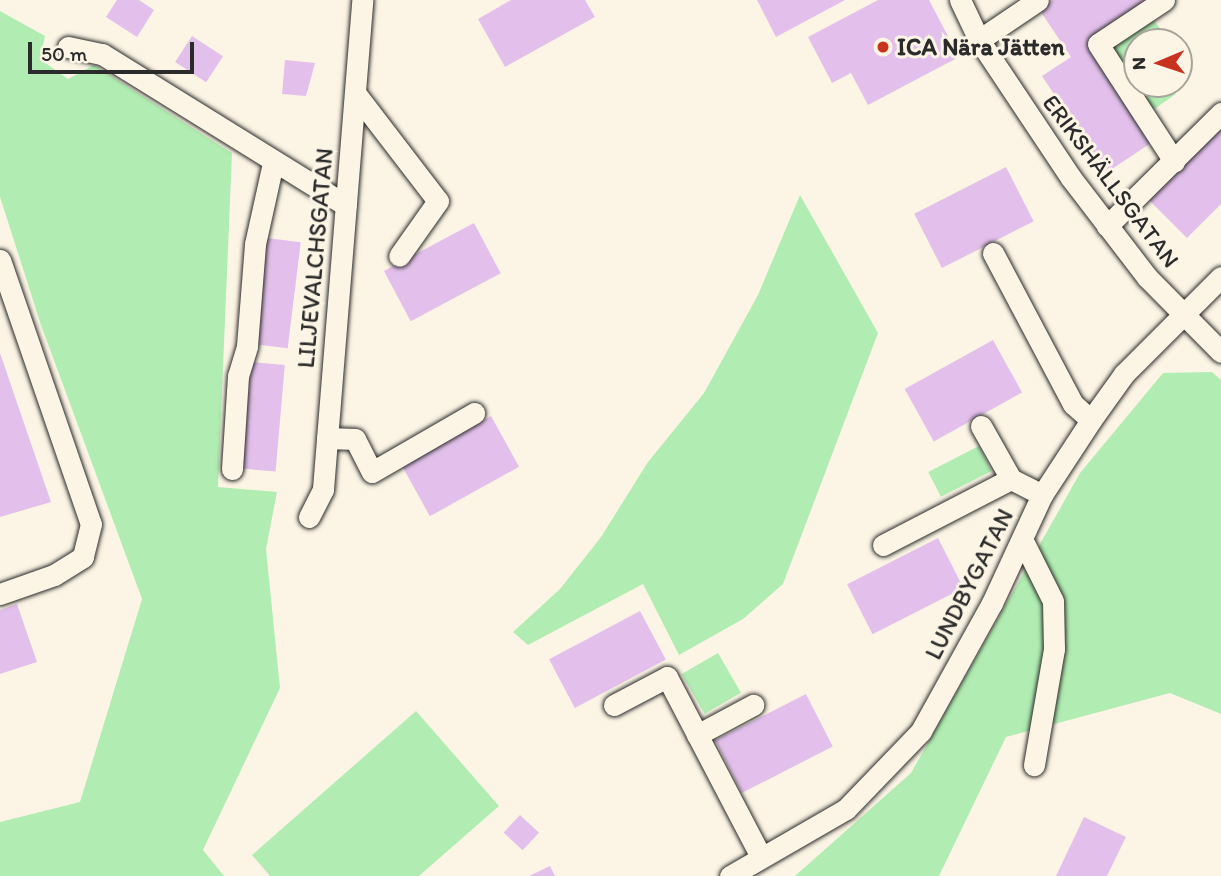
<!DOCTYPE html>
<html>
<head>
<meta charset="utf-8">
<style>
  body { margin:0 }
  #map { position:relative; width:1221px; height:876px; overflow:hidden; background:#fcf5e5; font-family:Itim,sans-serif }
  div>[style] { position:absolute }
  .green>* { inset:0; background:#b1edb2; transform-origin:0 0 }
  .building>* { inset:0; background:#e3c0eb; transform-origin:0 0 }
  .roads { filter:drop-shadow(0 0 2px #2b2b2b) drop-shadow(0 0 2px #2b2b2b) }
  .minor>* { height:21px; margin:-10.5px; padding:0 10.5px; transform-origin:10.5px; border-radius:10.5px; background:#fcf5e5 }
  .dots>* { width:19px; height:19px; translate:-50% -50%; box-sizing:border-box; border:4px solid #fcf5e5; border-radius:50% }
  span { translate:-50% -50%; white-space:nowrap; text-align:center; line-height:1.15; -webkit-text-stroke:6px #fcf5e5; paint-order:stroke }
  .poi-label { font-size:24px; color:#2b2b2b; font-weight:700 }
  .left { translate:0 -50%; text-align:left }
  .street-label { font-size:24px; color:#2b2b2b }
  .north { position:absolute; left:1123px; top:28px; width:70px; height:70px; box-sizing:border-box; background:#fcf5e5; border:2px solid #a8a49b; border-radius:50%; rotate:268deg; font-size:19px; font-weight:700; line-height:28px; text-align:center; color:#2b2b2b }
  .north::after { content:''; display:block; margin:auto; width:24px; height:32px; background:#c8321e; clip-path:polygon(50% 0,100% 100%,50% 72%,0 100%) }
  .scale { position:absolute; left:28px; top:42px; width:166px; height:32px; box-sizing:border-box; border:4px solid #2b2b2b; border-top:0; padding-left:9px; font-size:21px; line-height:24px; white-space:nowrap; color:#2b2b2b; -webkit-text-stroke:5px #fcf5e5; paint-order:stroke }
</style>
</head>
<body>
<div id="map">
  <div class="green">
    <div style="clip-path:polygon(0 11px,45px 36px,40px 59px,68px 79px,94px 65px,232px 153px,218px 487px,277px 492px,266px 549px,280px 688px,203px 850px,224px 876px,0 876px,0 822px,80px 802px,142px 599px,41px 325px,0 197px)"></div>
    <div style="clip-path:polygon(1154px 20px,1169px 42px,1137px 42px,1137px 84px,1170px 84px,1176px 94px,1147px 114px,1111px 49px)"></div>
    <div style="clip-path:polygon(800px 195px,878px 333px,783px 584px,743px 619px,679px 655px,643px 584px,528px 645px,513px 632px,560px 589px,601px 537px,648px 462px,704px 393px,758px 295px)"></div>
    <div style="clip-path:polygon(1212px 372px,1221px 380px,1221px 714px,1170px 693px,1006px 737px,939px 876px,795px 876px,911px 773px,1080px 473px,1163px 373px)"></div>
    <div style="left:979px;top:446px;width:28px;height:57px;rotate:63deg"></div>
    <div style="left:718px;top:653px;width:46px;height:42px;rotate:60deg"></div>
    <div style="clip-path:polygon(416px 711px,499px 806px,419px 876px,270px 876px,252px 855px)"></div>
  </div>
  <div class="building">
    <div style="clip-path:polygon(117px 0,139px 0,154px 10px,137px 37px,106px 17px)"></div>
    <div style="clip-path:polygon(511px 0,585px 0,595px 17px,505px 67px,478px 19px)"></div>
    <div style="clip-path:polygon(757px 0,845px 0,776px 37px)"></div>
    <div style="clip-path:polygon(878px 0,929px 0,959px 57px,868px 105px,851px 73px,832px 83px,808px 37px)"></div>
    <div style="clip-path:polygon(1052px 0,1152px 0,1088px 43px,1154px 141px,1106px 173px,1042px 76px,1071px 57px,1039px 9px)"></div>
    <div style="left:192px;top:36px;width:37px;height:31px;rotate:33deg"></div>
    <div style="clip-path:polygon(285px 60px,315px 63px,306px 96px,282px 94px)"></div>
    <div style="clip-path:polygon(1221px 125px,1221px 204px,1187px 238px,1148px 199px)"></div>
    <div style="left:1006px;top:167px;width:61px;height:103px;rotate:63deg"></div>
    <div style="left:474px;top:223px;width:57px;height:102px;rotate:62deg"></div>
    <div style="left:267px;top:238px;width:34px;height:107px;rotate:7deg"></div>
    <div style="left:993px;top:340px;width:60px;height:101px;rotate:61deg"></div>
    <div style="clip-path:polygon(0 353px,51px 502px,0 517px)"></div>
    <div style="left:251px;top:362px;width:34px;height:107px;rotate:5deg"></div>
    <div style="left:491px;top:416px;width:58px;height:102px;rotate:61deg"></div>
    <div style="left:938px;top:538px;width:56px;height:102px;rotate:63deg"></div>
    <div style="clip-path:polygon(17px 604px,37px 662px,0 674px,0 610px)"></div>
    <div style="left:640px;top:611px;width:55px;height:103px;rotate:62deg"></div>
    <div style="left:806px;top:694px;width:59px;height:102px;rotate:63deg"></div>
    <div style="left:520px;top:815px;width:26px;height:24px;rotate:43deg"></div>
    <div style="clip-path:polygon(1084px 817px,1126px 837px,1107px 876px,1056px 876px)"></div>
    <div style="clip-path:polygon(550px 866px,555px 876px,529px 876px)"></div>
  </div>
  <div class="roads">
    <div class="minor">
      <div style="left:960px;top:0;width:44px;rotate:64.6deg"></div>
      <div style="left:979px;top:40px;width:166px;rotate:56.3deg"></div>
      <div style="left:1071px;top:178px;width:125px;rotate:52.5deg"></div>
      <div style="left:1147px;top:277px;width:105px;rotate:45.4deg"></div>
      <div style="left:1164px;top:0;width:79px;rotate:146.3deg"></div>
      <div style="left:1098px;top:44px;width:140px;rotate:57deg"></div>
      <div style="left:979px;top:40px;width:71px;rotate:-34.1deg"></div>
      <div style="left:68px;top:47px;width:35px;rotate:12deg"></div>
      <div style="left:102px;top:54px;width:287px;rotate:31.8deg"></div>
      <div style="left:355px;top:93px;width:136px;rotate:52.5deg"></div>
      <div style="left:438px;top:201px;width:67px;rotate:125.3deg"></div>
      <div style="left:1107px;top:226px;width:161px;rotate:-44.7deg"></div>
      <div style="left:993px;top:253px;width:171px;rotate:62.1deg"></div>
      <div style="left:1073px;top:404px;width:24px;rotate:42deg"></div>
      <div style="left:0;top:260px;width:279px;rotate:71deg"></div>
      <div style="left:91px;top:524px;width:34px;rotate:104deg"></div>
      <div style="left:83px;top:557px;width:34px;rotate:148deg"></div>
      <div style="left:54px;top:575px;width:57px;rotate:160.6deg"></div>
      <div style="left:981px;top:426px;width:61px;rotate:60.5deg"></div>
      <div style="left:327px;top:438px;width:28px;rotate:2deg"></div>
      <div style="left:355px;top:439px;width:37px;rotate:63deg"></div>
      <div style="left:372px;top:472px;width:118px;rotate:-30deg"></div>
      <div style="left:232px;top:469px;width:93px;rotate:-86.3deg"></div>
      <div style="left:238px;top:376px;width:31px;rotate:-73deg"></div>
      <div style="left:247px;top:346px;width:102px;rotate:-85.5deg"></div>
      <div style="left:255px;top:244px;width:83px;rotate:-77.5deg"></div>
      <div style="left:309px;top:517px;width:31px;rotate:-63deg"></div>
      <div style="left:323px;top:489px;width:491px;rotate:-85.4deg"></div>
      <div style="left:1022px;top:539px;width:69px;rotate:63.4deg"></div>
      <div style="left:1053px;top:601px;width:48px;rotate:88.8deg"></div>
      <div style="left:1054px;top:649px;width:118px;rotate:99.8deg"></div>
      <div style="left:883px;top:545px;width:144px;rotate:-27.3deg"></div>
      <div style="left:1011px;top:479px;width:35px;rotate:27deg"></div>
      <div style="left:614px;top:705px;width:60px;rotate:-27.8deg"></div>
      <div style="left:667px;top:677px;width:203px;rotate:62.4deg"></div>
      <div style="left:697px;top:735px;width:64px;rotate:-28.2deg"></div>
      <div style="left:730px;top:876px;width:134px;rotate:-30deg"></div>
      <div style="left:846px;top:809px;width:108px;rotate:-46.1deg"></div>
      <div style="left:921px;top:731px;width:146px;rotate:-61deg"></div>
      <div style="left:992px;top:603px;width:119px;rotate:-65.2deg"></div>
      <div style="left:1042px;top:495px;width:90px;rotate:-56.8deg"></div>
      <div style="left:1091px;top:420px;width:57px;rotate:-54.3deg"></div>
      <div style="left:1124px;top:374px;width:137px;rotate:-45deg"></div>
    </div>
  </div>
  <div class="dots">
    <div style="left:883px;top:47px;background:#c8321e"></div>
  </div>
  <div class="poi-label">
    <span class="left" style="left:897px;top:47px">ICA Nära Jätten</span>
  </div>
  <div class="street-label">
    <span style="left:1111px;top:181px;rotate:53deg">ERIKSHÄLLSGATAN</span>
    <span style="left:315px;top:258px;rotate:-85deg">LILJEVALCHSGATAN</span>
    <span style="left:969px;top:584px;rotate:-63deg">LUNDBYGATAN</span>
  </div>
  <div class="north">N</div>
  <div class="scale">50 m</div>
</div>
</body>
</html>
